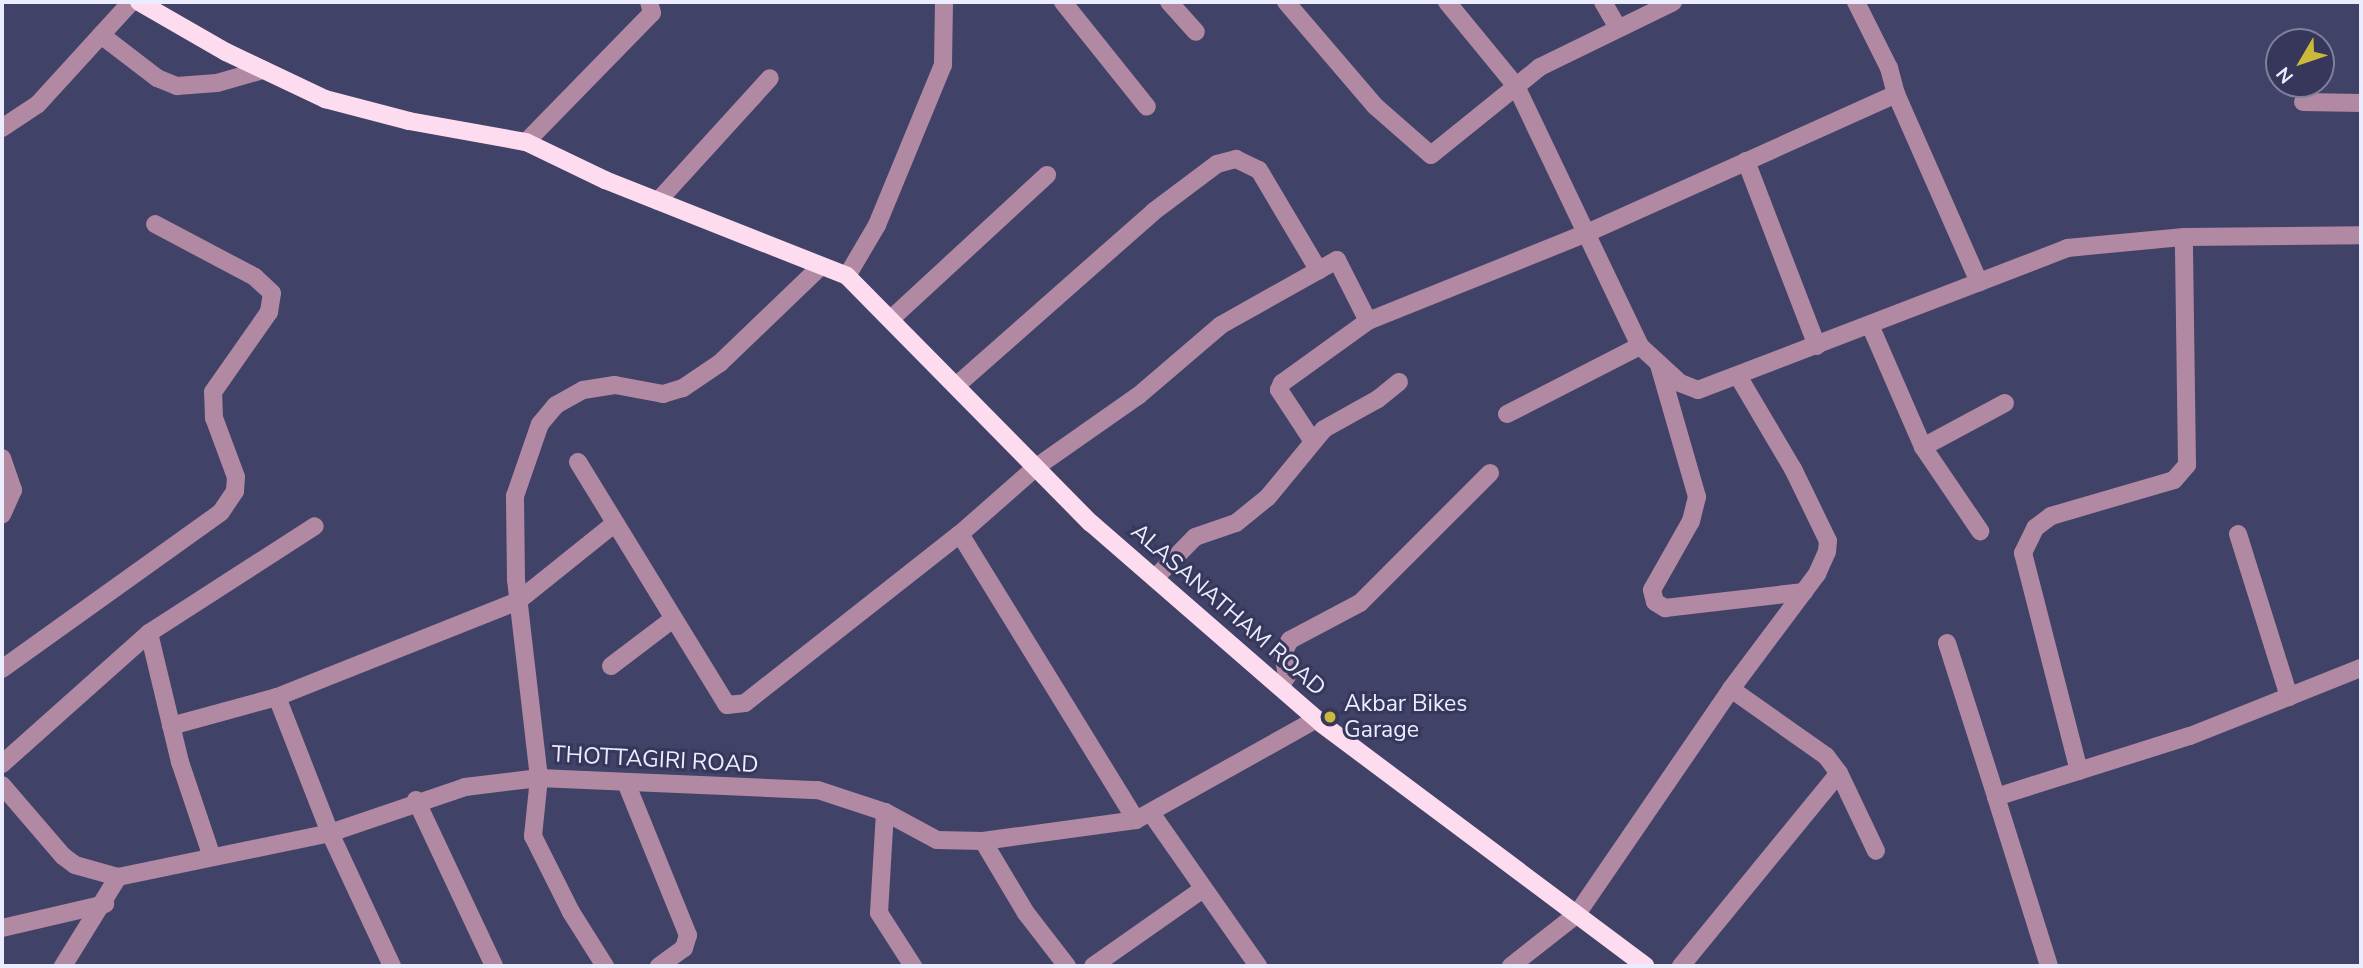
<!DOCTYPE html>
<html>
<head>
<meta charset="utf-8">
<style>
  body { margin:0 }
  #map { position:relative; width:2363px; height:968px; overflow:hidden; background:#414267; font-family:"Nunito Sans",sans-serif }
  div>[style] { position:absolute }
  .minor>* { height:18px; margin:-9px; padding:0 9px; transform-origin:9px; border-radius:9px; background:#b289a2 }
  .major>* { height:18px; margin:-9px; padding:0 9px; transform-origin:9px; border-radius:9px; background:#fedcf0 }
  .dots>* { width:19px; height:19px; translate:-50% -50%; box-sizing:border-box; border:4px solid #36375b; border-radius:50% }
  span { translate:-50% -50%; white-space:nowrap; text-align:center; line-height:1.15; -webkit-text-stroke:6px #36375b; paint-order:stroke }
  .street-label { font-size:23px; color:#ebedff }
  .poi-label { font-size:23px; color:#ebedff }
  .left { translate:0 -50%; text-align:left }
  .frame { position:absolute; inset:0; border:4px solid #ebedff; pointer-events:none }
  .north { position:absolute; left:2265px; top:28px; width:70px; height:70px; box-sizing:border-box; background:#36375b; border:2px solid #7e809d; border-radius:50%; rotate:231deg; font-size:19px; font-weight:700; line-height:28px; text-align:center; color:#ebedff }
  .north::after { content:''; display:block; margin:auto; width:24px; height:32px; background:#cbba39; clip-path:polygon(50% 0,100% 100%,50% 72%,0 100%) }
</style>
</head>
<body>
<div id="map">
  <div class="minor">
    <div style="left:1063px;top:2px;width:134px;rotate:51.3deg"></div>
    <div style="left:1169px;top:2px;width:40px;rotate:48deg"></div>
    <div style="left:1286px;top:2px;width:137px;rotate:49.4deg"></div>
    <div style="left:1375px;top:106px;width:74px;rotate:41.2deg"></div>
    <div style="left:1431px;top:155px;width:140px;rotate:-38.9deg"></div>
    <div style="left:1540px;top:67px;width:148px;rotate:-26deg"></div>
    <div style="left:1447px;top:2px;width:109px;rotate:50.6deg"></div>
    <div style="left:1516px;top:86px;width:288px;rotate:64.5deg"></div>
    <div style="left:1640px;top:346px;width:54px;rotate:42.8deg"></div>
    <div style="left:1680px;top:383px;width:19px;rotate:21deg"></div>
    <div style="left:1698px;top:390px;width:395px;rotate:-21deg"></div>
    <div style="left:2067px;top:248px;width:118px;rotate:-5.4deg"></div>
    <div style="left:2184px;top:237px;width:177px;rotate:-0.6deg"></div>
    <div style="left:1603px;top:2px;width:30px;rotate:60deg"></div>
    <div style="left:101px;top:35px;width:71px;rotate:37.5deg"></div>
    <div style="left:157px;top:78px;width:22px;rotate:22deg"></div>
    <div style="left:177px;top:86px;width:40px;rotate:-4.3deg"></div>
    <div style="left:217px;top:83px;width:48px;rotate:-15.8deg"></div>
    <div style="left:1896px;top:94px;width:206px;rotate:66.2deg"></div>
    <div style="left:2303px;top:102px;width:58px;rotate:1deg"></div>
    <div style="left:2px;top:128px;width:43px;rotate:-33.7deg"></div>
    <div style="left:38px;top:104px;width:138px;rotate:-47.6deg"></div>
    <div style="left:526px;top:142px;width:180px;rotate:-45.7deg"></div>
    <div style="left:652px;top:13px;width:11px;rotate:-105deg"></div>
    <div style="left:1746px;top:161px;width:198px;rotate:69deg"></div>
    <div style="left:658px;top:201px;width:166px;rotate:-47.7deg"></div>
    <div style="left:847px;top:276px;width:59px;rotate:-59.5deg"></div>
    <div style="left:877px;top:225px;width:173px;rotate:-67.6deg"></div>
    <div style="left:943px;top:65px;width:63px;rotate:-89.1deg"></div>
    <div style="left:892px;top:318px;width:211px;rotate:-42.7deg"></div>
    <div style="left:1870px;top:325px;width:133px;rotate:66.5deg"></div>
    <div style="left:1923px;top:447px;width:102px;rotate:55.8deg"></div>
    <div style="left:1659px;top:365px;width:137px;rotate:73.9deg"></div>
    <div style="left:1697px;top:497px;width:25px;rotate:104deg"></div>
    <div style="left:1691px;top:521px;width:79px;rotate:119.5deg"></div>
    <div style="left:1652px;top:590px;width:12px;rotate:76deg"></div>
    <div style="left:1655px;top:602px;width:12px;rotate:31deg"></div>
    <div style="left:1665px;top:608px;width:140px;rotate:-6.6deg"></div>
    <div style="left:957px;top:385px;width:261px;rotate:-41.4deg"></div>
    <div style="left:1153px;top:212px;width:80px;rotate:-36.9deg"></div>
    <div style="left:1217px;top:164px;width:20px;rotate:-15deg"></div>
    <div style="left:1236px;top:159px;width:25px;rotate:26deg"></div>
    <div style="left:1259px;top:170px;width:117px;rotate:59.3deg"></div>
    <div style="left:1507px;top:414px;width:149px;rotate:-27.1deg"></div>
    <div style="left:1312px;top:440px;width:60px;rotate:-123.4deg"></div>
    <div style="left:1279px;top:390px;width:8px;rotate:-67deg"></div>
    <div style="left:1282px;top:383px;width:106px;rotate:-35.8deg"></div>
    <div style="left:1923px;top:447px;width:93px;rotate:-28.2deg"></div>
    <div style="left:2px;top:458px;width:34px;rotate:71deg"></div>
    <div style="left:13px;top:490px;width:27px;rotate:114deg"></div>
    <div style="left:578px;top:462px;width:285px;rotate:58.5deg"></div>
    <div style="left:727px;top:705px;width:18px;rotate:-6deg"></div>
    <div style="left:745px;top:703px;width:273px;rotate:-38.2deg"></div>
    <div style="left:960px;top:534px;width:100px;rotate:-41.3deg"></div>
    <div style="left:1035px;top:468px;width:126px;rotate:-35deg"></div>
    <div style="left:1138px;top:396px;width:109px;rotate:-40.5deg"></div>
    <div style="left:1221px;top:325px;width:133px;rotate:-29.3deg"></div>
    <div style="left:1337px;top:260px;width:68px;rotate:63.1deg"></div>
    <div style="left:1368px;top:321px;width:236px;rotate:-21.9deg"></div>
    <div style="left:1587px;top:233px;width:339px;rotate:-24.2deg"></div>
    <div style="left:1896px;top:94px;width:27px;rotate:-105deg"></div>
    <div style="left:1889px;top:68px;width:74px;rotate:-116.6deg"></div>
    <div style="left:960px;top:534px;width:336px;rotate:58.4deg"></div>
    <div style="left:2238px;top:534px;width:171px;rotate:72.6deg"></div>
    <div style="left:1155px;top:578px;width:57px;rotate:-45.7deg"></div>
    <div style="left:1195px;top:537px;width:43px;rotate:-18.9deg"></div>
    <div style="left:1236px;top:523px;width:41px;rotate:-39.1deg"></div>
    <div style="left:1268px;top:497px;width:88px;rotate:-50.5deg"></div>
    <div style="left:1324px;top:429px;width:62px;rotate:-29.1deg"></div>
    <div style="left:1378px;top:399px;width:27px;rotate:-39deg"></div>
    <div style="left:149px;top:633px;width:133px;rotate:76.5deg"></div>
    <div style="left:180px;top:762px;width:100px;rotate:71.4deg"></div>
    <div style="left:1947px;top:643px;width:162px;rotate:72.3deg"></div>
    <div style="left:611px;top:666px;width:78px;rotate:-37.2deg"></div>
    <div style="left:2px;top:669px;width:269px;rotate:-35.6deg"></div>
    <div style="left:221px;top:512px;width:25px;rotate:-56deg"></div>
    <div style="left:235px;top:491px;width:14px;rotate:-86deg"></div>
    <div style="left:236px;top:477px;width:63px;rotate:-110.4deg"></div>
    <div style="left:214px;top:418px;width:26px;rotate:-92deg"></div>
    <div style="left:213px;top:392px;width:98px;rotate:-55deg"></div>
    <div style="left:269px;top:312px;width:19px;rotate:-81deg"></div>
    <div style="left:272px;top:293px;width:23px;rotate:-137deg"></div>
    <div style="left:255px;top:277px;width:113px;rotate:-152.1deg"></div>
    <div style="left:1280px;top:687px;width:13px;rotate:-58deg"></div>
    <div style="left:1287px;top:676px;width:23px;rotate:-100deg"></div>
    <div style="left:1283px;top:653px;width:15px;rotate:-62deg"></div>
    <div style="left:1290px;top:640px;width:79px;rotate:-27.9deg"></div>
    <div style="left:1360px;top:603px;width:184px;rotate:-45deg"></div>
    <div style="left:1731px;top:689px;width:116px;rotate:35.2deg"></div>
    <div style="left:1826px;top:756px;width:21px;rotate:53deg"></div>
    <div style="left:1839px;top:773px;width:86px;rotate:64.6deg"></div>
    <div style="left:277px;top:697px;width:146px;rotate:68.7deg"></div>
    <div style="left:330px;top:833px;width:147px;rotate:65deg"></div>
    <div style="left:171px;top:726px;width:110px;rotate:-15.3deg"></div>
    <div style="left:277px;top:697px;width:259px;rotate:-21.7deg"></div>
    <div style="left:518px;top:601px;width:123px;rotate:-38.7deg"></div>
    <div style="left:2px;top:764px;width:197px;rotate:-41.7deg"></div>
    <div style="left:149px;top:633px;width:197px;rotate:-32.8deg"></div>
    <div style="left:2079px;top:771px;width:225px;rotate:-104.4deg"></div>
    <div style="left:2023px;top:553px;width:28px;rotate:-64deg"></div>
    <div style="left:2035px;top:528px;width:20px;rotate:-37deg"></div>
    <div style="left:2051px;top:516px;width:128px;rotate:-16.3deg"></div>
    <div style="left:2174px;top:480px;width:20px;rotate:-49deg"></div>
    <div style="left:2187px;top:465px;width:228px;rotate:-90.8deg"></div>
    <div style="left:2px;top:785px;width:94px;rotate:49.3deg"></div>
    <div style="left:63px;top:856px;width:15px;rotate:37deg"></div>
    <div style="left:75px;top:865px;width:45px;rotate:15.6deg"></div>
    <div style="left:118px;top:877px;width:217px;rotate:-11.7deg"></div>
    <div style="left:330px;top:833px;width:143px;rotate:-18.8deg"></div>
    <div style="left:465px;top:787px;width:75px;rotate:-6.9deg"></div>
    <div style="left:539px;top:778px;width:279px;rotate:2.5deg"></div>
    <div style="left:818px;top:790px;width:71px;rotate:18.2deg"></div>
    <div style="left:885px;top:812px;width:59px;rotate:28.3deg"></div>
    <div style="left:937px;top:840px;width:46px;rotate:1.2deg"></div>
    <div style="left:983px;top:841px;width:154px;rotate:-7.8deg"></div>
    <div style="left:1136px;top:820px;width:207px;rotate:-29.2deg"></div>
    <div style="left:627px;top:785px;width:162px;rotate:67.9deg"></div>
    <div style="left:688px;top:935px;width:14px;rotate:107deg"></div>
    <div style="left:684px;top:948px;width:31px;rotate:144deg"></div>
    <div style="left:416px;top:800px;width:183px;rotate:64.8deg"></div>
    <div style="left:885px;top:812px;width:101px;rotate:93.4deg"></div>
    <div style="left:879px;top:913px;width:63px;rotate:57.3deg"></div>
    <div style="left:1151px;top:813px;width:187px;rotate:55deg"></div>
    <div style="left:983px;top:841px;width:84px;rotate:59.2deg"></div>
    <div style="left:1026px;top:913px;width:67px;rotate:52.3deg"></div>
    <div style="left:2px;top:928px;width:106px;rotate:-13.1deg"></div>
    <div style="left:63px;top:966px;width:105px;rotate:-58.3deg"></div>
    <div style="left:605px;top:966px;width:64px;rotate:-122.2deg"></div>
    <div style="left:571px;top:912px;width:85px;rotate:-116.6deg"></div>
    <div style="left:533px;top:836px;width:58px;rotate:-84.1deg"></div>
    <div style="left:539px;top:778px;width:199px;rotate:-96.6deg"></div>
    <div style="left:516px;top:580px;width:84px;rotate:-90.7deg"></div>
    <div style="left:515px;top:496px;width:76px;rotate:-70.9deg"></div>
    <div style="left:540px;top:424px;width:25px;rotate:-50deg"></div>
    <div style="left:556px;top:405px;width:31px;rotate:-29deg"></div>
    <div style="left:583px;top:390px;width:32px;rotate:-9deg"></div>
    <div style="left:615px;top:385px;width:49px;rotate:10.6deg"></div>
    <div style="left:663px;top:394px;width:21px;rotate:-17deg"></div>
    <div style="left:683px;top:388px;width:45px;rotate:-34deg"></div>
    <div style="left:720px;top:363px;width:140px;rotate:-43.8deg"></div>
    <div style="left:1093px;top:966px;width:134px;rotate:-35deg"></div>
    <div style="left:1511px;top:966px;width:84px;rotate:-38.2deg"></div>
    <div style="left:1577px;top:914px;width:273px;rotate:-55.6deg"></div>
    <div style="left:1731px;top:689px;width:144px;rotate:-53.2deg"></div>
    <div style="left:1817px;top:574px;width:24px;rotate:-66deg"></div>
    <div style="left:1827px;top:552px;width:11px;rotate:-85deg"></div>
    <div style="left:1828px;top:541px;width:80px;rotate:-115.9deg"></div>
    <div style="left:1793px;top:469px;width:108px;rotate:-120.6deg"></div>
    <div style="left:1681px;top:966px;width:249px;rotate:-50.7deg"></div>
    <div style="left:2049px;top:966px;width:177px;rotate:-107.4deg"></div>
    <div style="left:1996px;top:797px;width:203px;rotate:-17.5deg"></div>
    <div style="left:2190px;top:736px;width:184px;rotate:-21.7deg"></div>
  </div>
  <div class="major">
    <div style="left:139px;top:2px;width:100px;rotate:29.9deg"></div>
    <div style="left:226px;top:52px;width:110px;rotate:25.4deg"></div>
    <div style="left:325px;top:99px;width:87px;rotate:14.7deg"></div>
    <div style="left:409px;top:121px;width:119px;rotate:10.2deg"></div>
    <div style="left:526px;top:142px;width:88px;rotate:25.7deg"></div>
    <div style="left:605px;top:180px;width:260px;rotate:21.6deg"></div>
    <div style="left:847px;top:276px;width:347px;rotate:45.4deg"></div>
    <div style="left:1091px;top:523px;width:306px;rotate:41deg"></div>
    <div style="left:1322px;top:724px;width:404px;rotate:36.8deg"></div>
  </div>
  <div class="dots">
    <div style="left:1330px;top:717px;background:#cbba39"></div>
  </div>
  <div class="street-label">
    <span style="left:1228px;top:610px;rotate:41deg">ALASANATHAM ROAD</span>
    <span style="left:655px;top:760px;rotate:3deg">THOTTAGIRI ROAD</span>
  </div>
  <div class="poi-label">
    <span class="left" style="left:1344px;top:717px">Akbar Bikes<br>Garage</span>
  </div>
  <div class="frame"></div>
  <div class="north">N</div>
</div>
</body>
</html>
